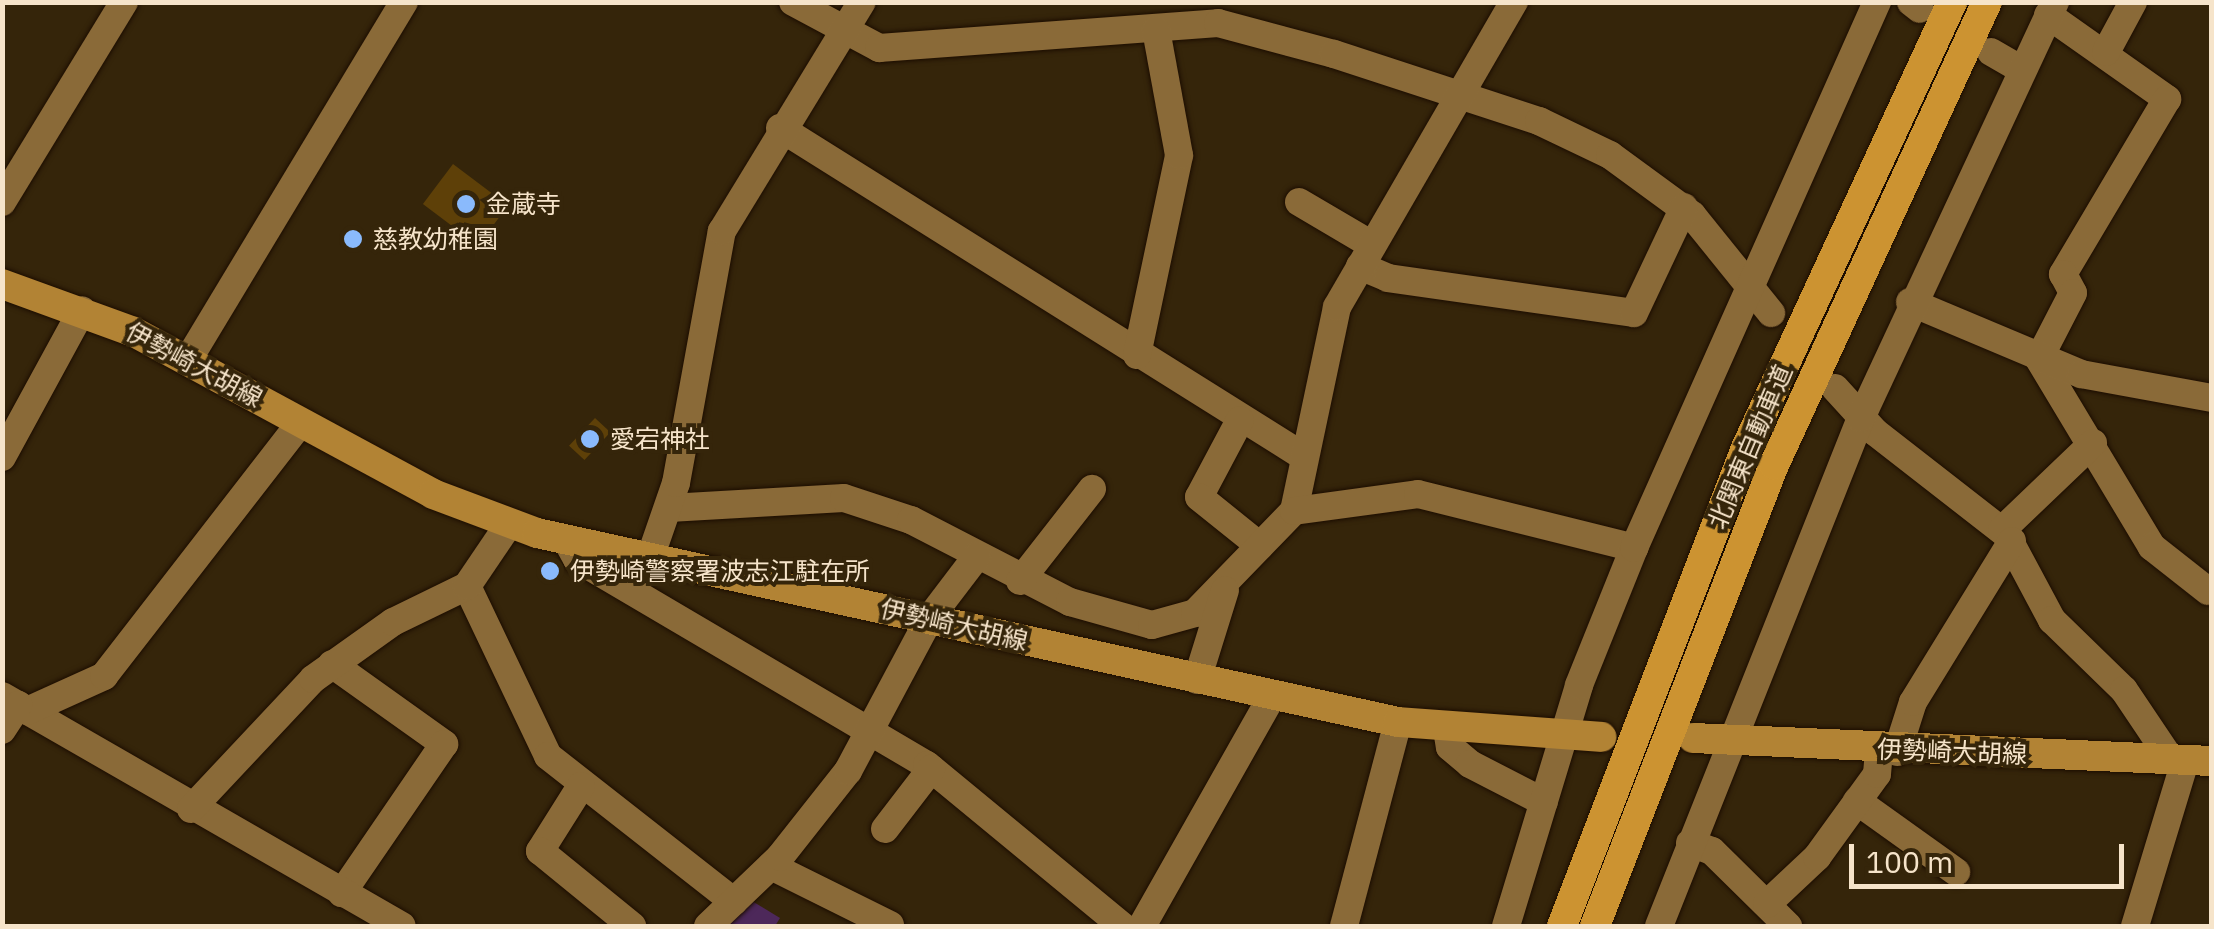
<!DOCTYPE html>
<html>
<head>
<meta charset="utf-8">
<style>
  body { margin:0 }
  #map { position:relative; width:2214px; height:929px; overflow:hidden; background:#35250a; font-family:"IBM Plex Sans","Noto Sans JP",sans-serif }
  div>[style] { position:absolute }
  .green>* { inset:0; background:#4d285a }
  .building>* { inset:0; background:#5e4008; transform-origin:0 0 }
  .roads { filter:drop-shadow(0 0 2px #1c0d00) drop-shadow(0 0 2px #1c0d00) }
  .minor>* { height:28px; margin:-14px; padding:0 14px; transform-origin:14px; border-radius:14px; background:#8a6a38 }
  .major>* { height:30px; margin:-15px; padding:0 15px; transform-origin:15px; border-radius:15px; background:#b28334 }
  .highway>* { height:30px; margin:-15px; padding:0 15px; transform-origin:15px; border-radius:15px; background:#cc9331 }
  .dots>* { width:28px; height:28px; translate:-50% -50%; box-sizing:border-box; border:5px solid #35250a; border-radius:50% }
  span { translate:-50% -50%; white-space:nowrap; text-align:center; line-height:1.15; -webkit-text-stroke:8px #35250a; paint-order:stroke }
  .poi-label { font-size:25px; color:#f6e4ca }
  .left { translate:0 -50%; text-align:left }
  .street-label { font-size:25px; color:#f6e4ca }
  .frame { position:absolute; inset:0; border:5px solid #f6e4ca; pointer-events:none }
  .scale { position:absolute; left:1849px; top:844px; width:275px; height:45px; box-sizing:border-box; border:5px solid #f6e4ca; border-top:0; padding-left:12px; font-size:30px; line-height:35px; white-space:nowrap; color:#f6e4ca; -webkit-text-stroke:8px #35250a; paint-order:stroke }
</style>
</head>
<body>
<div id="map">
  <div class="green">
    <div style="clip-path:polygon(752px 901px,780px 918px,775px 926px,724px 926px)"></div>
  </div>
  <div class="building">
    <div style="left:453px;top:164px;width:69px;height:50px;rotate:37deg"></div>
    <div style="left:595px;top:418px;width:21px;height:38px;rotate:43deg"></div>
  </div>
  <div class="roads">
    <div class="minor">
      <div style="left:793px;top:2px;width:98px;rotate:28.1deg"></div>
      <div style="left:879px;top:48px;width:340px;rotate:-4.2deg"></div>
      <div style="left:1218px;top:23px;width:120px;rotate:15deg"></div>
      <div style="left:1334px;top:54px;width:216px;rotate:18.1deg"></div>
      <div style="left:1539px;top:121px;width:79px;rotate:25.6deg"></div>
      <div style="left:1610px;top:155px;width:102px;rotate:36.2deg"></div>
      <div style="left:1692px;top:215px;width:126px;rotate:51.1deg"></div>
      <div style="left:1911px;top:2px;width:11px;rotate:38deg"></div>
      <div style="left:2048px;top:15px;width:146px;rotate:35.2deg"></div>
      <div style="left:2167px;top:99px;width:204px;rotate:120.7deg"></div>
      <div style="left:2063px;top:274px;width:21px;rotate:62deg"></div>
      <div style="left:2073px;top:293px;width:74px;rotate:117.3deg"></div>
      <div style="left:2039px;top:359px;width:219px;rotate:59deg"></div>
      <div style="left:2152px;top:547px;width:71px;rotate:38.2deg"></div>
      <div style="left:1991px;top:52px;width:34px;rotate:30deg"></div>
      <div style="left:2106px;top:52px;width:57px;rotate:-61.6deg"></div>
      <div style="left:780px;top:128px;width:617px;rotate:32.09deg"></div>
      <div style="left:2px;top:202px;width:234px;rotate:-58.6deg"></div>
      <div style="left:1299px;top:202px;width:85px;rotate:30.5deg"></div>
      <div style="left:1360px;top:266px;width:30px;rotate:23deg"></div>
      <div style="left:1388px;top:278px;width:248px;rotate:8.1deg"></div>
      <div style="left:1634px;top:313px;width:117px;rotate:-64.7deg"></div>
      <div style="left:1910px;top:302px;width:186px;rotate:22.8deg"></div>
      <div style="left:2081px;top:374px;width:133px;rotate:10.4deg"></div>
      <div style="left:1137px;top:355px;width:204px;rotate:-78.1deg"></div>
      <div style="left:1179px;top:155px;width:127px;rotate:-100.4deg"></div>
      <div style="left:188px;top:360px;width:418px;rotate:-58.9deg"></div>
      <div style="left:1835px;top:388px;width:59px;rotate:47.7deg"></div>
      <div style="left:1875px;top:432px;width:166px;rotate:37.9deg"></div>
      <div style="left:2006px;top:534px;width:98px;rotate:61.9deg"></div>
      <div style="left:2052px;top:620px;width:100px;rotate:44.2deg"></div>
      <div style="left:2124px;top:690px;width:84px;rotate:56.1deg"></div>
      <div style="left:1240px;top:420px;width:87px;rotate:118deg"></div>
      <div style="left:1199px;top:497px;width:78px;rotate:38.8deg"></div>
      <div style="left:2px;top:457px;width:167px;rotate:-61.4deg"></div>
      <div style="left:669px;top:508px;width:175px;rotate:-3.3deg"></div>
      <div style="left:844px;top:498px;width:71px;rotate:18.2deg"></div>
      <div style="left:911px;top:520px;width:179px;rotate:27.3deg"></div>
      <div style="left:1070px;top:602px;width:85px;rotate:15.7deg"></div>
      <div style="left:1152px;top:625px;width:45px;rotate:-15.6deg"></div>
      <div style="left:1195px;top:613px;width:142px;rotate:-45.9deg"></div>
      <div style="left:1294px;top:511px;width:208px;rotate:-78.1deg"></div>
      <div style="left:1337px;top:307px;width:353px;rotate:-59.9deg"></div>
      <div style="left:1294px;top:511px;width:125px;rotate:-7.8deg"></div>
      <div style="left:1418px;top:494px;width:223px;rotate:14deg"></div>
      <div style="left:2002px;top:530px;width:126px;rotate:-43.7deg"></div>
      <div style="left:567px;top:541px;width:21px;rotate:61deg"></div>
      <div style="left:577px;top:559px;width:406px;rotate:30.5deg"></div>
      <div style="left:927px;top:765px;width:253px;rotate:39.5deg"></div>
      <div style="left:650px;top:558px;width:79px;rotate:-70.9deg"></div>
      <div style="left:676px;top:483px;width:256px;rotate:-79.7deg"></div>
      <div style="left:722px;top:231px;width:268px;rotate:-58.6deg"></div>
      <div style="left:1020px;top:581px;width:117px;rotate:-52deg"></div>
      <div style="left:467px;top:586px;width:188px;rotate:64.5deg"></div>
      <div style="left:548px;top:756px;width:236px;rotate:38.1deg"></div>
      <div style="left:332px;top:664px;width:138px;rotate:35.5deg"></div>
      <div style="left:444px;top:744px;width:181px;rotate:124.4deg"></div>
      <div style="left:1197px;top:680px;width:94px;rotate:-72.7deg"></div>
      <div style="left:2px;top:696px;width:461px;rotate:29.9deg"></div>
      <div style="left:27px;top:711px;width:85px;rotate:-24.4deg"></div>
      <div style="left:104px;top:676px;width:321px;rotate:-52.2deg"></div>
      <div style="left:1447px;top:729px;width:18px;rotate:81deg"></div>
      <div style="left:1450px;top:747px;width:26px;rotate:40deg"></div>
      <div style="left:1470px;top:764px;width:83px;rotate:27.2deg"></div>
      <div style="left:2px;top:730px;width:30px;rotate:-57deg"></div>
      <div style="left:1897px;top:752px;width:52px;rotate:-72.3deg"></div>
      <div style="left:1913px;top:702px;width:189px;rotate:-58.4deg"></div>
      <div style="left:581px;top:786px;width:77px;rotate:122.2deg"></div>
      <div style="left:540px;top:851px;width:119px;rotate:39.2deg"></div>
      <div style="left:1857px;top:801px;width:122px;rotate:35.6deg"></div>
      <div style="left:191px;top:809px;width:178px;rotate:-46.8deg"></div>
      <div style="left:313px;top:679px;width:98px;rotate:-35.5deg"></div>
      <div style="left:393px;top:622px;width:82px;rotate:-25.9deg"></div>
      <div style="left:467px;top:586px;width:75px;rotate:-55.9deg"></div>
      <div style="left:885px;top:829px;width:76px;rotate:-52.5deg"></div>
      <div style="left:1690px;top:843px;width:23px;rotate:20deg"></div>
      <div style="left:1712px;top:851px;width:107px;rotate:44.6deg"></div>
      <div style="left:771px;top:866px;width:133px;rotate:26.4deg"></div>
      <div style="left:1767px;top:904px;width:69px;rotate:-43.2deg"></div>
      <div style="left:1817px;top:857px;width:102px;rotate:-54.1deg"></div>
      <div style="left:1877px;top:774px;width:24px;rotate:-85deg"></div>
      <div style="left:708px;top:926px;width:100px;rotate:-43.8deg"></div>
      <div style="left:780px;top:857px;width:110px;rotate:-51.7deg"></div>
      <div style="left:848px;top:771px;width:172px;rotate:-61.9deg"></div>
      <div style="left:929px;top:619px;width:79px;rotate:-52.7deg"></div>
      <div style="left:1142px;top:926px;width:264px;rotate:-60.5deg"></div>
      <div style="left:1344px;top:926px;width:211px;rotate:-75.2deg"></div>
      <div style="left:1506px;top:926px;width:252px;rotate:-73.1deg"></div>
      <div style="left:1579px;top:685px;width:148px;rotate:-68.1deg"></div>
      <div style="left:1634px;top:548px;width:598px;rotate:-66.01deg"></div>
      <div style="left:1659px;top:926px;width:547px;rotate:-68.32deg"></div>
      <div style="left:1861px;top:418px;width:459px;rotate:-65deg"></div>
      <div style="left:2135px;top:926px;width:172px;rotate:-73.1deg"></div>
    </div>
    <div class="major">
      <div style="left:2px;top:284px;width:140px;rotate:20deg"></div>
      <div style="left:134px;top:332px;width:340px;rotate:28.4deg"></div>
      <div style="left:433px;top:494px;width:111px;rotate:20.6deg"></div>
      <div style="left:537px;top:533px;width:881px;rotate:12.38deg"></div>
      <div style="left:1398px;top:722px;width:204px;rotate:4.2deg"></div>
      <div style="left:1693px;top:738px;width:520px;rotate:2.54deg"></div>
    </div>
    <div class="highway">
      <div style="left:1562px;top:926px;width:512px;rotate:-68.95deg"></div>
      <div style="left:1746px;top:448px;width:491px;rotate:-65.2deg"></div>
      <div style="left:1595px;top:926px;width:495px;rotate:-68.8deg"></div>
      <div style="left:1774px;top:465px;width:510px;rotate:-65.3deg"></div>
    </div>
  </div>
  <div class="dots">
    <div style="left:466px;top:204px;background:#8abafc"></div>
    <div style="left:353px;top:239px;background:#8abafc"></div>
    <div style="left:590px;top:439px;background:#8abafc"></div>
    <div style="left:550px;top:571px;background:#8abafc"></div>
  </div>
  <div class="poi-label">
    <span class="left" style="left:486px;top:204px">金蔵寺</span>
    <span class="left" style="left:373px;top:239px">慈教幼稚園</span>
    <span class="left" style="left:610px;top:439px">愛宕神社</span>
    <span class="left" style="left:570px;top:571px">伊勢崎警察署波志江駐在所</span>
  </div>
  <div class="street-label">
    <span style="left:194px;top:365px;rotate:28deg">伊勢崎大胡線</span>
    <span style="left:1750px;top:447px;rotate:-67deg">北関東自動車道</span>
    <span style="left:954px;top:625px;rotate:13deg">伊勢崎大胡線</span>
    <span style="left:1952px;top:752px;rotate:2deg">伊勢崎大胡線</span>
  </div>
  <div class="frame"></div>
  <div class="scale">100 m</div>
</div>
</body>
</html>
